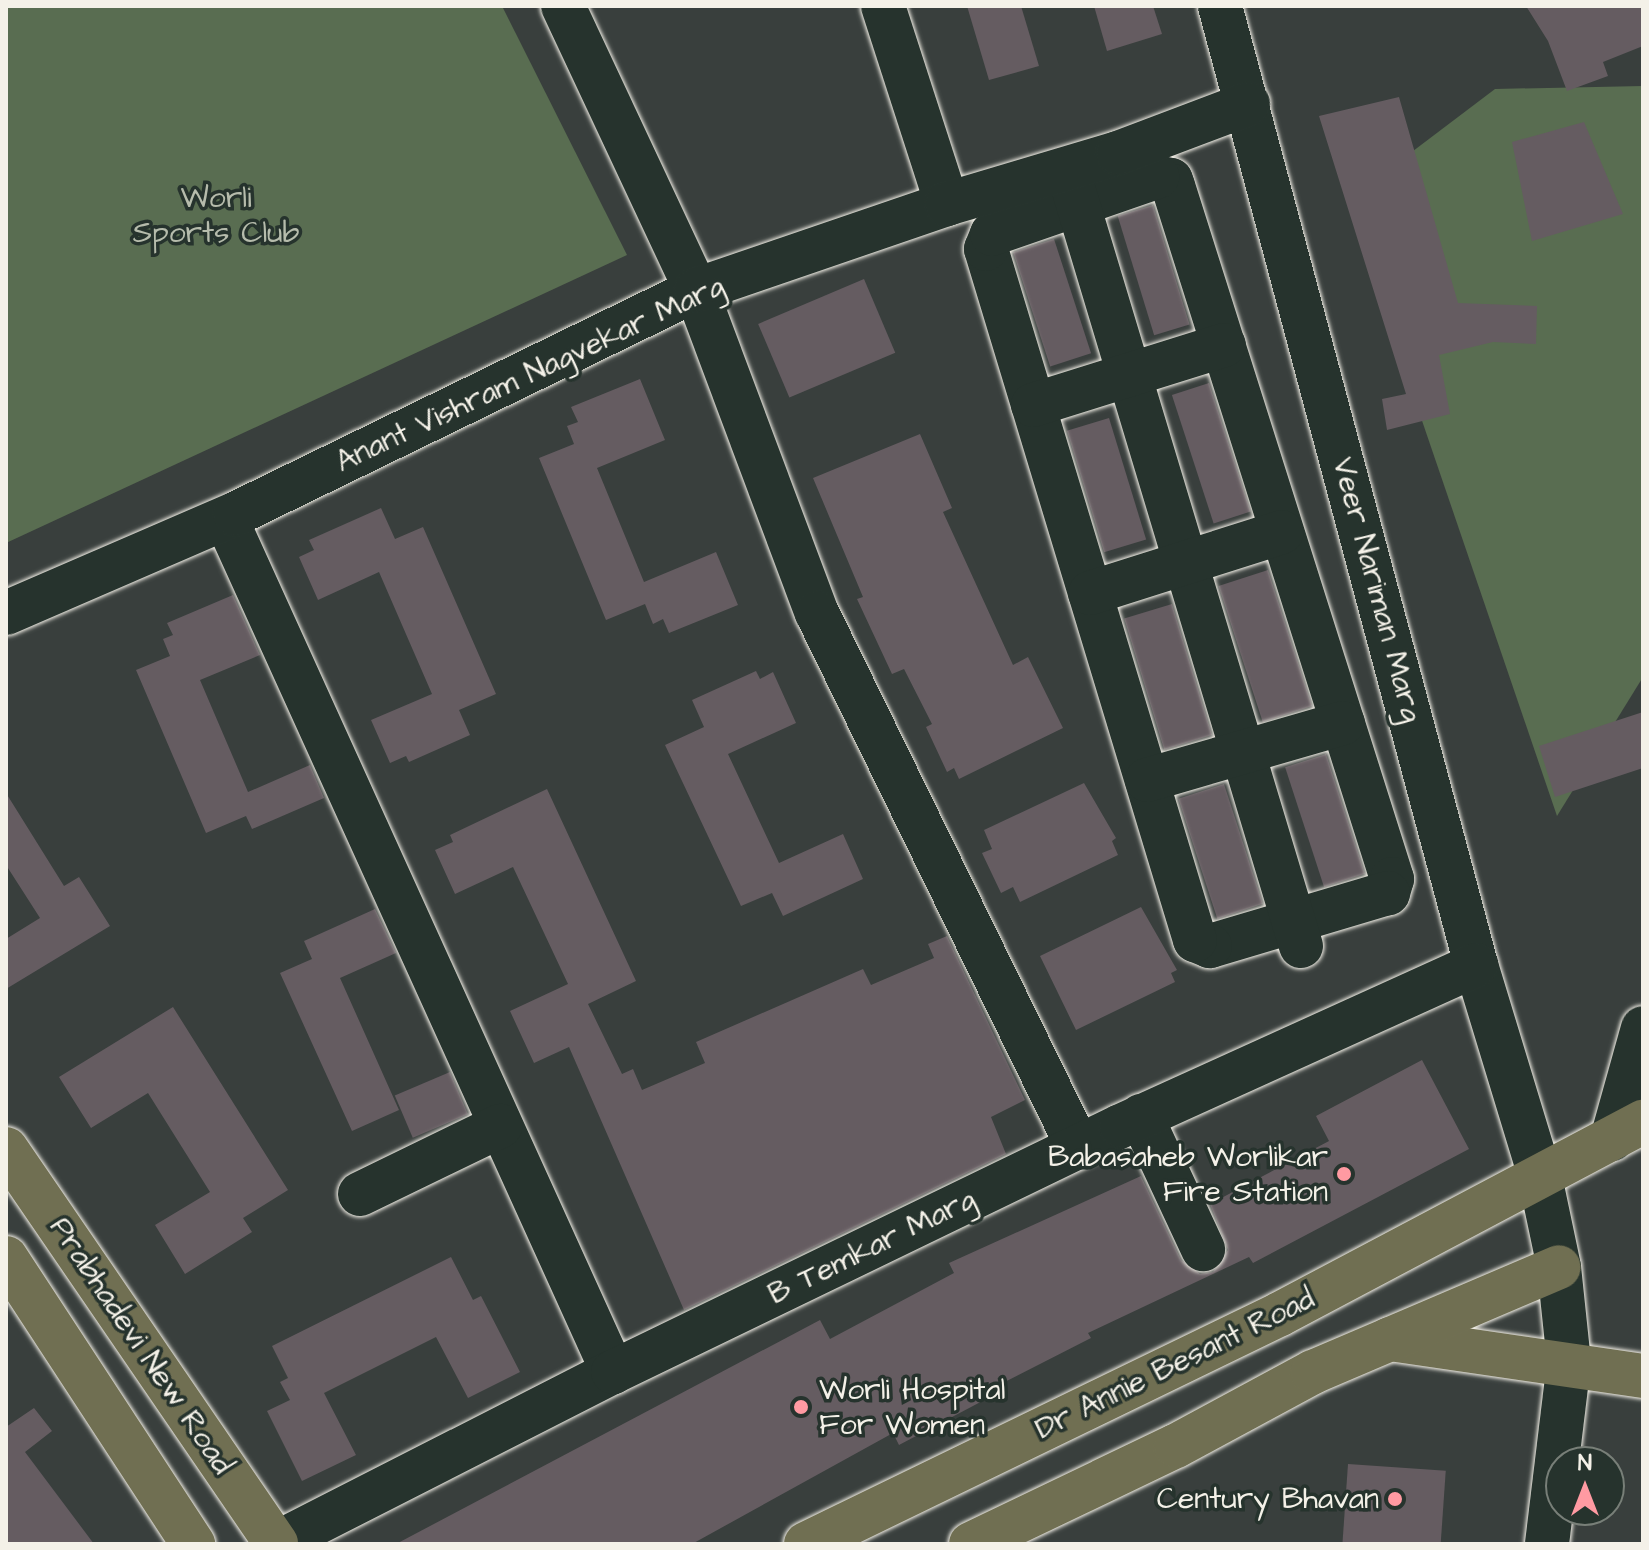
<!DOCTYPE html>
<html>
<head>
<meta charset="utf-8">
<style>
  body { margin:0 }
  #map { position:relative; width:1649px; height:1550px; overflow:hidden; background:#393f3d; font-family:"Architects Daughter",sans-serif }
  div>[style] { position:absolute }
  .green>* { inset:0; background:#596d51 }
  .building>* { inset:0; background:#655c61; transform-origin:0 0 }
  .roads { filter:drop-shadow(0 0 2px #f4f1e8) drop-shadow(0 0 2px #f4f1e8) }
  .minor>* { height:44px; margin:-22px; padding:0 22px; transform-origin:22px; border-radius:22px; background:#26332d }
  .major>* { height:44px; margin:-22px; padding:0 22px; transform-origin:22px; border-radius:22px; background:#706f52 }
  .dots>* { width:22px; height:22px; translate:-50% -50%; box-sizing:border-box; border:4px solid #26332d; border-radius:50% }
  span { translate:-50% -50%; white-space:nowrap; text-align:center; line-height:1.15; -webkit-text-stroke:7px #26332d; paint-order:stroke }
  .park-label { font-size:30px; color:#b6bcac }
  .street-label { font-size:30px; color:#f4f1e8 }
  .poi-label { font-size:30px; color:#f4f1e8 }
  .right { translate:-100% -50%; text-align:right }
  .left { translate:0 -50%; text-align:left }
  .frame { position:absolute; inset:0; border:8px solid #f4f1e8; pointer-events:none }
  .north { position:absolute; left:1545px; top:1446px; width:80px; height:80px; box-sizing:border-box; background:#26332d; border:2px solid #787f78; border-radius:50%; rotate:0deg; font-size:22px; font-weight:700; line-height:32px; text-align:center; color:#f4f1e8 }
  .north::after { content:''; display:block; margin:auto; width:28px; height:36px; background:#ff9aa2; clip-path:polygon(50% 0,100% 100%,50% 72%,0 100%) }
</style>
</head>
<body>
<div id="map">
  <div class="green">
    <div style="clip-path:polygon(6px 6px,502px 6px,627px 255px,6px 543px)"></div>
    <div style="clip-path:polygon(1643px 86px,1643px 677px,1557px 816px,1347px 201px,1495px 89px)"></div>
  </div>
  <div class="building">
    <div style="clip-path:polygon(967px 6px,1021px 6px,1039px 66px,989px 80px)"></div>
    <div style="clip-path:polygon(1094px 6px,1153px 6px,1162px 34px,1107px 51px)"></div>
    <div style="clip-path:polygon(1526px 6px,1643px 6px,1643px 46px,1603px 62px,1608px 76px,1567px 91px,1548px 41px)"></div>
    <div style="clip-path:polygon(1399px 97px,1458px 303px,1537px 306px,1536px 344px,1493px 342px,1439px 355px,1450px 414px,1387px 430px,1382px 399px,1406px 394px,1319px 116px)"></div>
    <div style="clip-path:polygon(1584px 122px,1623px 214px,1532px 241px,1512px 142px)"></div>
    <div style="left:1153px;top:205px;width:125px;height:37px;rotate:73deg"></div>
    <div style="left:1054px;top:239px;width:120px;height:43px;rotate:72deg"></div>
    <div style="left:864px;top:279px;width:80px;height:115px;rotate:67deg"></div>
    <div style="clip-path:polygon(640px 379px,665px 440px,597px 468px,644px 582px,716px 552px,738px 605px,669px 633px,663px 619px,653px 624px,645px 604px,606px 620px,539px 458px,574px 444px,567px 426px,578px 422px,571px 407px)"></div>
    <div style="left:1209px;top:383px;width:135px;height:39px;rotate:72deg"></div>
    <div style="left:1109px;top:418px;width:127px;height:44px;rotate:73deg"></div>
    <div style="clip-path:polygon(920px 434px,952px 508px,943px 512px,1013px 665px,1028px 657px,1063px 728px,959px 779px,954px 768px,947px 772px,926px 727px,932px 724px,904px 669px,892px 674px,857px 599px,863px 597px,813px 478px)"></div>
    <div style="clip-path:polygon(381px 508px,395px 539px,423px 527px,496px 694px,459px 710px,470px 735px,409px 762px,406px 756px,390px 763px,371px 720px,432px 694px,379px 572px,318px 600px,299px 557px,314px 550px,309px 540px)"></div>
    <div style="left:1268px;top:570px;width:143px;height:52px;rotate:72deg"></div>
    <div style="clip-path:polygon(233px 595px,260px 655px,200px 680px,248px 792px,310px 765px,324px 798px,252px 829px,246px 816px,206px 833px,136px 670px,170px 656px,163px 639px,173px 635px,167px 623px)"></div>
    <div style="left:1172px;top:604px;width:137px;height:50px;rotate:73deg"></div>
    <div style="clip-path:polygon(756px 671px,760px 679px,773px 672px,796px 723px,728px 754px,779px 863px,843px 834px,863px 879px,783px 916px,772px 893px,741px 906px,665px 745px,704px 727px,692px 700px)"></div>
    <div style="clip-path:polygon(1643px 712px,1643px 768px,1555px 797px,1539px 746px)"></div>
    <div style="left:1326px;top:754px;width:126px;height:43px;rotate:72deg"></div>
    <div style="clip-path:polygon(1084px 783px,1116px 838px,1112px 841px,1118px 855px,1020px 902px,1013px 887px,1001px 893px,982px 853px,992px 849px,984px 830px)"></div>
    <div style="left:1224px;top:784px;width:126px;height:48px;rotate:72deg"></div>
    <div style="clip-path:polygon(547px 789px,636px 981px,588px 1004px,622px 1074px,633px 1069px,642px 1090px,705px 1063px,696px 1042px,863px 969px,871px 985px,934px 958px,928px 944px,947px 936px,1025px 1100px,991px 1117px,1006px 1154px,684px 1310px,569px 1047px,534px 1063px,510px 1011px,568px 984px,513px 867px,455px 894px,435px 850px,453px 842px,450px 835px)"></div>
    <div style="clip-path:polygon(6px 793px,64px 886px,79px 877px,110px 926px,6px 989px,6px 939px,40px 918px,6px 865px)"></div>
    <div style="clip-path:polygon(1141px 907px,1177px 970px,1171px 973px,1175px 982px,1076px 1030px,1040px 956px)"></div>
    <div style="clip-path:polygon(375px 909px,396px 953px,340px 978px,399px 1110px,352px 1131px,280px 973px,312px 959px,304px 941px)"></div>
    <div style="clip-path:polygon(173px 1007px,288px 1190px,243px 1218px,252px 1232px,185px 1274px,155px 1225px,210px 1192px,148px 1093px,91px 1128px,59px 1077px)"></div>
    <div style="clip-path:polygon(1422px 1060px,1469px 1149px,1253px 1263px,1249px 1257px,1088px 1333px,1091px 1338px,987px 1391px,990px 1397px,899px 1445px,893px 1433px,692px 1544px,396px 1544px,820px 1320px,830px 1339px,954px 1273px,949px 1263px,1141px 1176px,1181px 1260px,1200px 1274px,1213px 1272px,1228px 1250px,1210px 1204px,1329px 1141px,1316px 1116px)"></div>
    <div style="left:450px;top:1072px;width:46px;height:60px;rotate:67deg"></div>
    <div style="clip-path:polygon(451px 1257px,473px 1300px,481px 1296px,520px 1372px,468px 1398px,436px 1337px,324px 1393px,356px 1455px,302px 1481px,267px 1411px,290px 1400px,280px 1382px,288px 1378px,272px 1346px)"></div>
    <div style="clip-path:polygon(34px 1408px,52px 1431px,25px 1452px,94px 1544px,6px 1544px,6px 1427px)"></div>
    <div style="left:1348px;top:1464px;width:98px;height:80px;rotate:4deg"></div>
  </div>
  <div class="roads">
    <div class="minor">
      <div style="left:563px;top:6px;width:314px;rotate:64.9deg"></div>
      <div style="left:696px;top:290px;width:345px;rotate:69.5deg"></div>
      <div style="left:817px;top:613px;width:594px;rotate:63.95deg"></div>
      <div style="left:883px;top:6px;width:208px;rotate:72.1deg"></div>
      <div style="left:1220px;top:6px;width:993px;rotate:75.05deg"></div>
      <div style="left:1476px;top:965px;width:216px;rotate:73.1deg"></div>
      <div style="left:1539px;top:1172px;width:97px;rotate:78.1deg"></div>
      <div style="left:1559px;top:1267px;width:96px;rotate:84deg"></div>
      <div style="left:1569px;top:1362px;width:183px;rotate:96.9deg"></div>
      <div style="left:1157px;top:177px;width:14px;rotate:12deg"></div>
      <div style="left:1171px;top:180px;width:6px;rotate:72deg"></div>
      <div style="left:1173px;top:186px;width:727px;rotate:72.46deg"></div>
      <div style="left:1392px;top:879px;width:15px;rotate:106deg"></div>
      <div style="left:1388px;top:893px;width:186px;rotate:163.4deg"></div>
      <div style="left:1210px;top:946px;width:16px;rotate:-158deg"></div>
      <div style="left:1195px;top:940px;width:722px;rotate:-106.83deg"></div>
      <div style="left:986px;top:249px;width:16px;rotate:-68deg"></div>
      <div style="left:992px;top:234px;width:175px;rotate:-19.1deg"></div>
      <div style="left:1070px;top:178px;width:802px;rotate:73.26deg"></div>
      <div style="left:1033px;top:405px;width:200px;rotate:-17.4deg"></div>
      <div style="left:226px;top:519px;width:937px;rotate:65.6deg"></div>
      <div style="left:1090px;top:593px;width:201px;rotate:-17.6deg"></div>
      <div style="left:6px;top:613px;width:249px;rotate:-23.4deg"></div>
      <div style="left:235px;top:514px;width:513px;rotate:-25.92deg"></div>
      <div style="left:696px;top:290px;width:265px;rotate:-18.9deg"></div>
      <div style="left:947px;top:204px;width:178px;rotate:-16.6deg"></div>
      <div style="left:1118px;top:153px;width:139px;rotate:-20.7deg"></div>
      <div style="left:1147px;top:780px;width:204px;rotate:-16.2deg"></div>
      <div style="left:1141px;top:1116px;width:147px;rotate:65deg"></div>
      <div style="left:1612px;top:1139px;width:115px;rotate:-74.4deg"></div>
      <div style="left:360px;top:1194px;width:156px;rotate:-25.9deg"></div>
      <div style="left:275px;top:1544px;width:379px;rotate:-27deg"></div>
      <div style="left:613px;top:1372px;width:564px;rotate:-25.84deg"></div>
      <div style="left:1121px;top:1126px;width:390px;rotate:-24.4deg"></div>
    </div>
    <div class="major">
      <div style="left:6px;top:1149px;width:478px;rotate:55.6deg"></div>
      <div style="left:6px;top:1258px;width:342px;rotate:56.8deg"></div>
      <div style="left:1390px;top:1339px;width:256px;rotate:8.3deg"></div>
      <div style="left:806px;top:1544px;width:527px;rotate:-25.88deg"></div>
      <div style="left:1280px;top:1314px;width:411px;rotate:-27.9deg"></div>
      <div style="left:971px;top:1544px;width:227px;rotate:-25.6deg"></div>
      <div style="left:1176px;top:1446px;width:156px;rotate:-28.4deg"></div>
      <div style="left:1313px;top:1372px;width:267px;rotate:-23.1deg"></div>
    </div>
  </div>
  <div class="dots">
    <div style="left:1344px;top:1174px;background:#ff9aa2"></div>
    <div style="left:801px;top:1407px;background:#ff9aa2"></div>
    <div style="left:1395px;top:1499px;background:#ff9aa2"></div>
  </div>
  <div class="park-label">
    <span style="left:216px;top:215px">Worli<br>Sports Club</span>
  </div>
  <div class="street-label">
    <span style="left:530px;top:374px;rotate:-25deg">Anant Vishram Nagvekar Marg</span>
    <span style="left:1377px;top:590px;rotate:75deg">Veer Nariman Marg</span>
    <span style="left:872px;top:1247px;rotate:-26deg">B Temkar Marg</span>
    <span style="left:141px;top:1346px;rotate:56deg">Prabhadevi New Road</span>
    <span style="left:1175px;top:1364px;rotate:-26deg">Dr Annie Besant Road</span>
  </div>
  <div class="poi-label">
    <span class="right" style="left:1328px;top:1174px">Babasaheb Worlikar<br>Fire Station</span>
    <span class="left" style="left:819px;top:1407px">Worli Hospital<br>For Women</span>
    <span class="right" style="left:1379px;top:1499px">Century Bhavan</span>
  </div>
  <div class="frame"></div>
  <div class="north">N</div>
</div>
</body>
</html>
